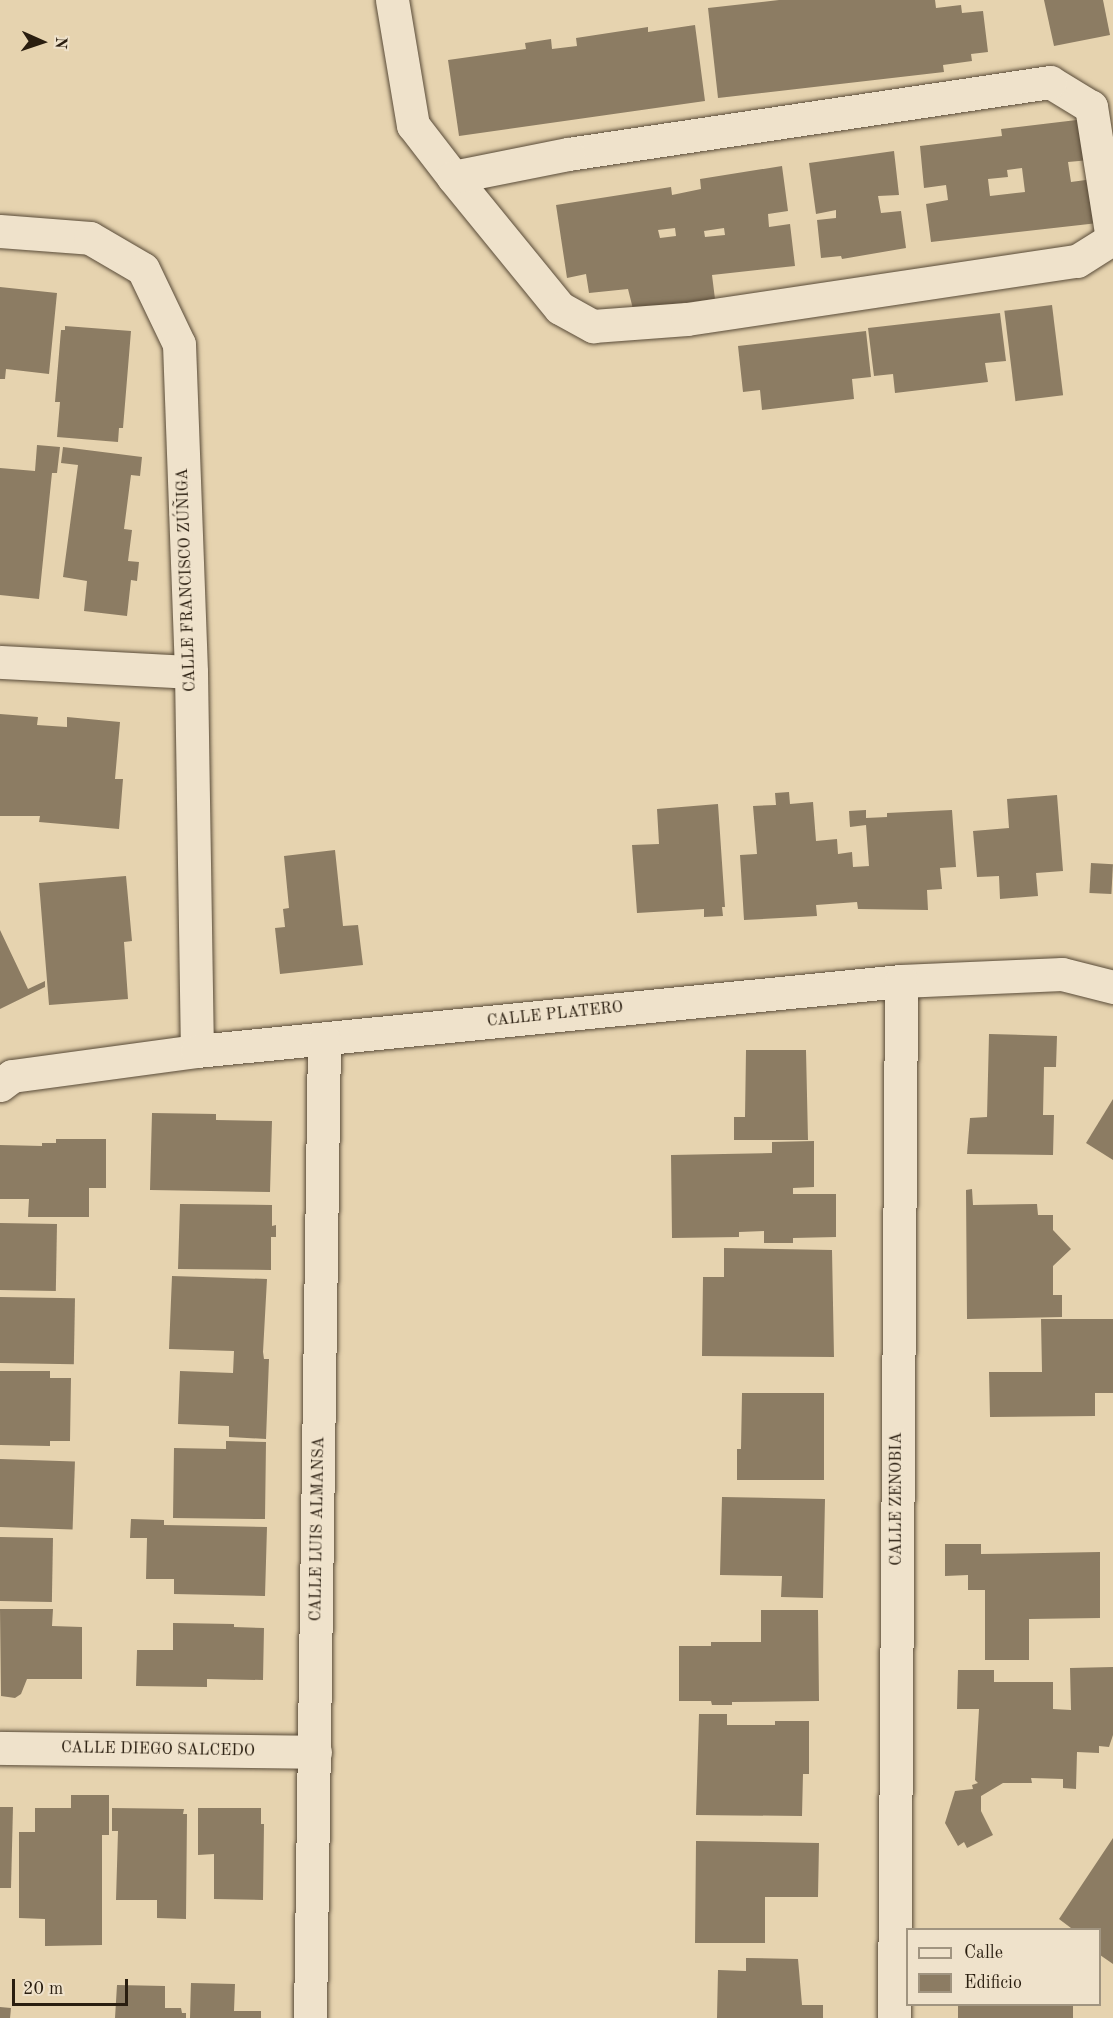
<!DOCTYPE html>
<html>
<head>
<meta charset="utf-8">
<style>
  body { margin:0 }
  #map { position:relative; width:1113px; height:2018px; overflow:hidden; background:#e6d3af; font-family:"Old Standard TT",serif }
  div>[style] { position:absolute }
  .building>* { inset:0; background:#8c7c63; transform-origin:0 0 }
  .roads { filter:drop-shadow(0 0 2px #594b38) drop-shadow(0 0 2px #594b38) }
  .street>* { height:33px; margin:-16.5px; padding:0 16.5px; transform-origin:16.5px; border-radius:16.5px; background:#efe2cb }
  span { translate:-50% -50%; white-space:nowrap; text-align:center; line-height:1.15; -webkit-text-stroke:4.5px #efe2cb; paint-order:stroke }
  .street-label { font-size:16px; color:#2a1e10 }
  .legend { position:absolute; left:906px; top:1928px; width:195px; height:78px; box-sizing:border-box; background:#efe2cb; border:2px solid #a09480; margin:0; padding:8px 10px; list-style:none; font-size:18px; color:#2a1e10 }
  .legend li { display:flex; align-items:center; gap:12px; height:30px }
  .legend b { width:30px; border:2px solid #a09480 }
  .north { position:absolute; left:12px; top:12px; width:60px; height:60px; -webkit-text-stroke:4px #efe2cb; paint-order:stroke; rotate:93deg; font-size:16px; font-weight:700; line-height:24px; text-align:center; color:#2a1e10 }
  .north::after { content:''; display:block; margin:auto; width:21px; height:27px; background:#2a1e10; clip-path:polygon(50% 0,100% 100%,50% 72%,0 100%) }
  .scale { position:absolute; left:12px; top:1979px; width:116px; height:27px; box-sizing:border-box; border:3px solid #2a1e10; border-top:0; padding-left:8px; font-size:18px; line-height:21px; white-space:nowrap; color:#2a1e10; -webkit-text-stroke:4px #efe2cb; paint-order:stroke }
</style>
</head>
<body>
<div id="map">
  <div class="building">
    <div style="clip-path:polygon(779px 0,935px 0,936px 8px,961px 5px,962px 13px,983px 11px,988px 52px,971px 54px,972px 61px,943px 65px,944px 72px,718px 98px,708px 8px)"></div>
    <div style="clip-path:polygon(1044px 0,1103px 0,1110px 35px,1054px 46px)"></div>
    <div style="clip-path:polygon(695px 25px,705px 101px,459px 136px,448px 60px,526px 49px,525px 43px,551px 39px,552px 49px,577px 46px,576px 38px,648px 27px,648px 32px)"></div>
    <div style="clip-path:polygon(evenodd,1085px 119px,1090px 160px,1068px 162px,1071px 182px,1093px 179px,1098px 223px,931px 242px,926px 204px,948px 200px,946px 185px,924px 188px,920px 146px,1002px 136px,1001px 129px,1085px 119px,1022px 168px,1025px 192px,990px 196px,988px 179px,1008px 177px,1007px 170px,1022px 168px)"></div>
    <div style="clip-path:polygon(894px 151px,899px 195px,878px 196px,881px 213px,901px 211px,906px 248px,842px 259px,841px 256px,821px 258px,817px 220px,836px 218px,836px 210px,816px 214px,809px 163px)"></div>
    <div style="clip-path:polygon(evenodd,782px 166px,788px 211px,768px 214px,769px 227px,790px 224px,795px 266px,712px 275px,715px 299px,633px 309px,628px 289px,589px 293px,586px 274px,567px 278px,556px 205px,671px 187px,672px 195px,701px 189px,700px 179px,782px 166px,675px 228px,676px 236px,660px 238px,658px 230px,675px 228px,782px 166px,724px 228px,725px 235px,705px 237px,704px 231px,724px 228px)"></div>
    <div style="clip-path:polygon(0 287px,57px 293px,49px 374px,6px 369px,5px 379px,0 379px)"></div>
    <div style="left:1052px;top:305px;width:91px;height:48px;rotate:83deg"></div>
    <div style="clip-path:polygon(1000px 313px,1006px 361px,985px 363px,988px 382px,895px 393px,893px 374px,874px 376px,868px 328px)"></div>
    <div style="clip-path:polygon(65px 326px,131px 331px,123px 428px,119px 428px,118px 442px,57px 437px,60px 402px,55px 402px,61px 330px,65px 330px)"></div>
    <div style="clip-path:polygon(866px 331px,871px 377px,852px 379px,854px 399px,762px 410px,760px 390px,743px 392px,738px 346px)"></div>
    <div style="clip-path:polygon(37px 445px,60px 447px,57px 473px,52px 473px,39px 599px,0 595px,0 468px,35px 471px)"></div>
    <div style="clip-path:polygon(63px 447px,142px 457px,140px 476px,131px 475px,124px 529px,132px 530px,128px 561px,139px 562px,137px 581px,131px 580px,127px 616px,84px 611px,87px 581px,63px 577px,78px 465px,61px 463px)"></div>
    <div style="clip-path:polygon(0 714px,38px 717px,37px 725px,67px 727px,67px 717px,120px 722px,115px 779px,123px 779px,119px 829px,39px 822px,40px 816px,0 816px)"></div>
    <div style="clip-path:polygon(789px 792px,790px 804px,813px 802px,816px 841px,837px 839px,838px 854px,852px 852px,853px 867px,869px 866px,866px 825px,850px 827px,849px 811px,866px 810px,866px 818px,887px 817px,887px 813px,952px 810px,956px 867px,940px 868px,942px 889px,927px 890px,928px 910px,858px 909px,857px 902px,816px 905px,817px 916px,744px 920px,740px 855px,757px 854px,753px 806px,776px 805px,775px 793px)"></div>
    <div style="clip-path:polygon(1057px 795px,1063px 871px,1036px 873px,1038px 896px,1000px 899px,999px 876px,977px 877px,973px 831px,1009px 828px,1007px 799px)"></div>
    <div style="clip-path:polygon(718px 804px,725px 907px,722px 907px,723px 916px,704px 917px,704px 909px,637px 913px,632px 845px,659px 844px,657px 809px)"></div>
    <div style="clip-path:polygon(335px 850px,343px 926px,358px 925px,363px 965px,280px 974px,275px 928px,285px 927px,283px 909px,289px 908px,284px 856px)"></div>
    <div style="left:1091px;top:863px;width:22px;height:30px;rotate:3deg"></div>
    <div style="clip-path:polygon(126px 876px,132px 941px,124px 942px,128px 999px,49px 1005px,39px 883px)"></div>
    <div style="clip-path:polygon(0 930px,28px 989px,45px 981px,45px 987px,0 1009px)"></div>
    <div style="clip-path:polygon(989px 1034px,1057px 1036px,1056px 1067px,1044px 1067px,1043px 1115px,1054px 1115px,1053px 1155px,967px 1154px,970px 1118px,987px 1117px)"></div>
    <div style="clip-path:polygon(746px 1050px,806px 1050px,808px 1140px,734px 1140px,734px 1117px,745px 1117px)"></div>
    <div style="clip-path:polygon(1113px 1099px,1113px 1160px,1086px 1143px)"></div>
    <div style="clip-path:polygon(152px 1113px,216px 1114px,216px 1120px,272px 1121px,270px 1192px,150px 1190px)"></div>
    <div style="clip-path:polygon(56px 1139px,106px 1139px,106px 1188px,89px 1188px,89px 1217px,28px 1217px,29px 1199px,0 1199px,0 1145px,42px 1146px,42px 1143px,56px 1143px)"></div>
    <div style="clip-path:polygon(814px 1141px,814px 1187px,793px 1188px,793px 1194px,836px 1194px,836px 1237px,793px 1238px,793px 1243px,764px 1243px,764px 1231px,739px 1232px,739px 1237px,672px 1238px,671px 1155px,772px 1153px,772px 1142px)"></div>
    <div style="clip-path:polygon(972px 1189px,973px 1205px,1037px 1204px,1038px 1215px,1053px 1215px,1053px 1230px,1071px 1249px,1053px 1266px,1053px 1295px,1062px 1295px,1062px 1317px,967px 1319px,966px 1190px)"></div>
    <div style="clip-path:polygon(180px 1204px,272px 1205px,272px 1226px,276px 1225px,276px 1237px,271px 1237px,271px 1270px,178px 1269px)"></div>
    <div style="left:0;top:1223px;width:57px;height:67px;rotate:1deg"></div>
    <div style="clip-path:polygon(724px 1248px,832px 1250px,834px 1357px,702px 1356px,703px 1277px,724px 1277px)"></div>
    <div style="clip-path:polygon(172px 1276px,267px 1279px,263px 1352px,264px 1359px,269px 1359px,266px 1439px,229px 1437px,229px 1426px,178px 1424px,180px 1371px,233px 1373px,234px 1351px,169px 1349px)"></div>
    <div style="left:0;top:1297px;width:75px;height:66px;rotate:1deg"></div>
    <div style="clip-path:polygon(1041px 1319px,1113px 1319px,1113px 1393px,1095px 1393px,1095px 1416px,990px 1417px,989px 1372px,1042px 1372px)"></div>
    <div style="clip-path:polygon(0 1371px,50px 1371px,50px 1378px,71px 1378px,70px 1441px,50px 1441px,50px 1446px,0 1445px)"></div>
    <div style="clip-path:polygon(742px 1393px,824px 1393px,824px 1480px,737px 1480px,737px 1449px,741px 1449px)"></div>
    <div style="clip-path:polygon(226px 1441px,266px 1442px,265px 1519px,173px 1518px,174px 1448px,226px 1449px)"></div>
    <div style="left:0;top:1459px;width:75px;height:68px;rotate:2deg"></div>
    <div style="clip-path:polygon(722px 1497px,825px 1499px,823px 1598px,781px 1597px,782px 1576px,720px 1575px)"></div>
    <div style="clip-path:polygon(131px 1519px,164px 1520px,164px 1525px,267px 1527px,265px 1596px,174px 1594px,174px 1579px,146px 1579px,147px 1538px,130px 1538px)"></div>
    <div style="left:0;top:1537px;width:53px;height:64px;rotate:1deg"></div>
    <div style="clip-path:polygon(945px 1544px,981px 1544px,981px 1554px,1100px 1552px,1100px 1618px,1029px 1619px,1029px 1660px,985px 1660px,985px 1590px,968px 1590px,968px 1575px,945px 1576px)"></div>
    <div style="clip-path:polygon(0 1609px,53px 1609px,52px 1626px,82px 1627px,82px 1679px,27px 1679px,21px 1694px,15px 1698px,1px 1696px)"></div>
    <div style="clip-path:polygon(761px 1610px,818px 1610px,819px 1701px,732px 1702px,732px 1705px,712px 1705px,711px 1701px,679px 1701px,679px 1646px,711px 1646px,711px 1642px,761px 1642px)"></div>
    <div style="clip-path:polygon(173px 1623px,234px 1624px,234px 1627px,264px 1628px,263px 1680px,207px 1679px,207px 1687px,136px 1686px,137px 1650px,173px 1650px)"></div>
    <div style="clip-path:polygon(1113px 1667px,1113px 1735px,1109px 1747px,1099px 1746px,1099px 1753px,1077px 1752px,1076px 1789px,1063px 1788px,1063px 1779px,1031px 1778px,1032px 1783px,1003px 1783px,981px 1796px,981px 1811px,993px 1835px,967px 1848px,964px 1842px,958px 1846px,945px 1823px,955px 1791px,973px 1789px,972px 1785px,978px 1783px,975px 1780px,979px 1709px,957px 1709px,958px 1670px,994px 1670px,994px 1682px,1053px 1682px,1053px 1709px,1071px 1710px,1070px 1668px)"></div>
    <div style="clip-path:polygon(699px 1714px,727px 1714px,727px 1725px,775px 1725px,775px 1721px,809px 1721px,809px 1774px,803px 1774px,802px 1816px,696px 1815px)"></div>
    <div style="clip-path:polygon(71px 1795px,109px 1795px,109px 1835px,102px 1835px,102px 1945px,45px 1946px,45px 1919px,19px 1918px,19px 1832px,35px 1832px,35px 1808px,71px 1808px)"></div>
    <div style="clip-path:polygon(0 1807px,13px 1807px,11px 1888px,0 1888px)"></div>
    <div style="clip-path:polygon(112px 1808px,184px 1809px,183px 1814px,187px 1814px,186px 1919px,157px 1918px,157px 1900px,116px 1900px,118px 1831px,112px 1831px)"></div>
    <div style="clip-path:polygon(198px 1808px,261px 1808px,261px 1824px,264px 1824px,263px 1900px,214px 1899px,214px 1854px,198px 1855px)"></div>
    <div style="clip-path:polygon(1113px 1838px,1113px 1964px,1100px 1955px,1100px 1930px,1070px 1930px,1071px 1928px,1059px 1919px)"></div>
    <div style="clip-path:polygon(696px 1841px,819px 1843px,818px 1897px,765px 1897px,765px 1943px,695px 1943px)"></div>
    <div style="clip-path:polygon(746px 1958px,798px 1959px,802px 2005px,823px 2005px,823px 2018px,717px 2018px,718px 1970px,746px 1971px)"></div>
    <div style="clip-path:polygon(191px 1983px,235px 1984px,234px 2011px,261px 2011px,261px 2018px,190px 2018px)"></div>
    <div style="clip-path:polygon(117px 1985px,165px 1986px,165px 2008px,181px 2008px,182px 2013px,186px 2013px,186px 2018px,115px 2018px)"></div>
    <div style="left:958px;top:2004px;width:115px;height:14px"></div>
    <div style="left:0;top:2007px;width:11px;height:11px;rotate:5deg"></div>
  </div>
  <div class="roads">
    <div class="street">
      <div style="left:392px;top:0;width:127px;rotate:80.5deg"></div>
      <div style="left:413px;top:125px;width:66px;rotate:52.4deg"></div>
      <div style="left:453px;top:177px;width:169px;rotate:50.8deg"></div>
      <div style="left:560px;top:308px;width:38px;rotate:29deg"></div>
      <div style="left:593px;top:326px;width:94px;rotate:-4.3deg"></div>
      <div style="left:687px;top:319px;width:394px;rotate:-8.5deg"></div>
      <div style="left:1077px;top:261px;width:41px;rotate:-32.2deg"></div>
      <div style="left:1112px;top:239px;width:134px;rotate:-99deg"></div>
      <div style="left:1091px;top:107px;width:48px;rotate:-148.6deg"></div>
      <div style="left:1050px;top:82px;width:487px;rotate:171.5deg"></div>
      <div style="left:568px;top:154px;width:117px;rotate:168.7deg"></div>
      <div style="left:0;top:231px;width:90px;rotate:4.4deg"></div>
      <div style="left:90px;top:238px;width:61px;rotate:30.3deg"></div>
      <div style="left:143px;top:269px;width:83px;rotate:64.4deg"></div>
      <div style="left:179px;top:344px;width:328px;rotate:87.9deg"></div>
      <div style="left:191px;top:672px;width:379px;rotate:89.1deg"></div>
      <div style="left:0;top:662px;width:191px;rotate:3deg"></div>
      <div style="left:0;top:1085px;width:15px;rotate:-37deg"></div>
      <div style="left:12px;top:1076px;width:187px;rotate:-7.7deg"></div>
      <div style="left:197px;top:1051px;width:707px;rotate:-5.68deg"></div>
      <div style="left:901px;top:981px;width:161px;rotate:-2.5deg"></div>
      <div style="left:1062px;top:974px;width:53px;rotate:14.3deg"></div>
      <div style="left:0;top:1748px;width:315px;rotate:0.7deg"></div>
      <div style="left:310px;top:2018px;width:978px;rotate:-89.18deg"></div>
      <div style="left:894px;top:2018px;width:1037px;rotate:-89.61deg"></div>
    </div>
  </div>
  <div class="street-label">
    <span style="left:187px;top:580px;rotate:-92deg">CALLE FRANCISCO ZÚÑIGA</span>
    <span style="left:555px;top:1015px;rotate:-6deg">CALLE PLATERO</span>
    <span style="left:897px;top:1499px;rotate:-90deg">CALLE ZENOBIA</span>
    <span style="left:318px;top:1529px;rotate:-89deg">CALLE LUIS ALMANSA</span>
    <span style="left:158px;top:1750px;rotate:1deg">CALLE DIEGO SALCEDO</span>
  </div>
  <ul class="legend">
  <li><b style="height:8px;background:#efe2cb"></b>Calle</li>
  <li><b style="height:16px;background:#8c7c63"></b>Edificio</li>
  </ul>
  <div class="north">N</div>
  <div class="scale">20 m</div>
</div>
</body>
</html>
